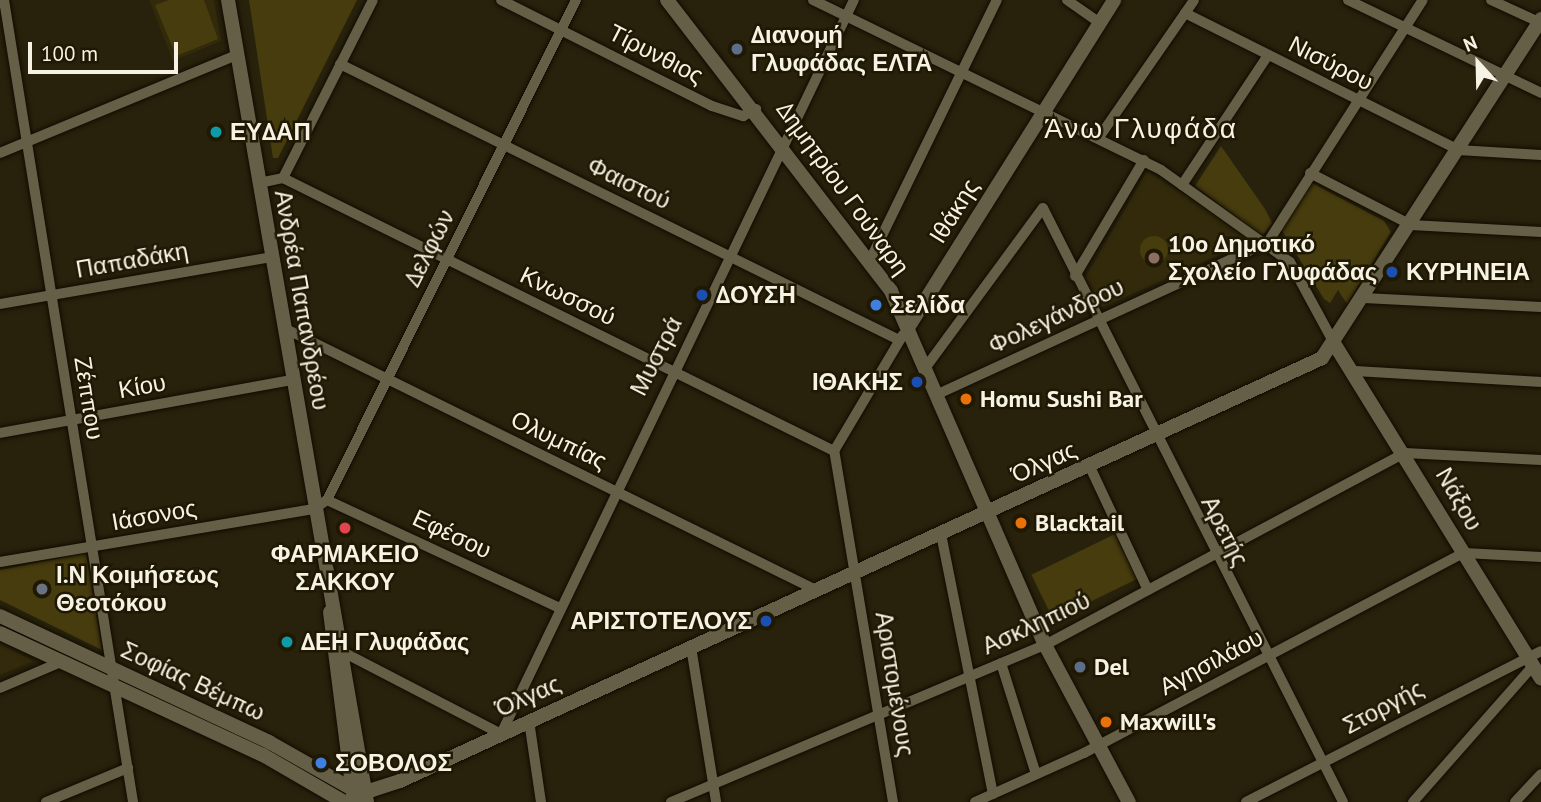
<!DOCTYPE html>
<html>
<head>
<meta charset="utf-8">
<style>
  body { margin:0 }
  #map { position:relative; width:1541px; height:802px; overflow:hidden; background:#28220c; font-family:"PT Sans",sans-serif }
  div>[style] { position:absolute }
  .built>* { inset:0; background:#322a0b }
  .green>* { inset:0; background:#473c0e; transform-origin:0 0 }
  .round { border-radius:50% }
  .roads { filter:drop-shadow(0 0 2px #110b00) drop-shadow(0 0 2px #110b00) }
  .street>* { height:10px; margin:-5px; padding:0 5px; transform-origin:5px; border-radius:5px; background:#665f47 }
  .secondary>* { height:14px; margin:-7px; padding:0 7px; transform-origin:7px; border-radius:7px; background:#665f47 }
  .dots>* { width:19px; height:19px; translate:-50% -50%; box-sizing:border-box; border:4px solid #1f1904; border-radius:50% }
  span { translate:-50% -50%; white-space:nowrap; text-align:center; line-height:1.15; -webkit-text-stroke:5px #1f1904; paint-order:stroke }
  .poi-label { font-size:24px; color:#f6f2e4; font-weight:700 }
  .left { translate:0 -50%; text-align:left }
  .right { translate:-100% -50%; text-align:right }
  .street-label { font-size:24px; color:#f6f2e4 }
  .quarter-label { font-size:28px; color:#f6f2e4; letter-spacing:2px }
  .north { position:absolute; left:1443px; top:28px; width:70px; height:70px; -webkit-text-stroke:5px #1f1904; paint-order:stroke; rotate:338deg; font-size:19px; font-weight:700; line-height:28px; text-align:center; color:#f6f2e4 }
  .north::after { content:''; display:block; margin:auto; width:24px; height:32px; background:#f6f2e4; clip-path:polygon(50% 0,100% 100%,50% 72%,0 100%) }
  .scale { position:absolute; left:28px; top:42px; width:150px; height:32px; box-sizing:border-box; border:4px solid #f6f2e4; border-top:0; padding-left:9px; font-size:21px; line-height:24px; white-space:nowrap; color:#f6f2e4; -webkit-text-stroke:5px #1f1904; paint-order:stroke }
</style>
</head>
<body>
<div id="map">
  <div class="built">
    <div style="clip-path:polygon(149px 0,214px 0,221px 41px,173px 61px)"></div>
    <div style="clip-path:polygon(1147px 171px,1255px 239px,1101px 308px,1085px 278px)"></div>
    <div style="clip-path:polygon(0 644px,34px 661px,0 675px)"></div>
  </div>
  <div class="green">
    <div style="clip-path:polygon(169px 0,204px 0,218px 39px,176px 56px,155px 5px)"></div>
    <div style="clip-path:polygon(249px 0,357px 0,278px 158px,273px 158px)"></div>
    <div style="clip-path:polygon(1221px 146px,1265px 209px,1272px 223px,1262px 236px,1195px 186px)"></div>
    <div style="clip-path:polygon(1312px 183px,1384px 221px,1391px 232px,1347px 304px,1338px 290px,1330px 303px,1324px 299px,1281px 229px)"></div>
    <div class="round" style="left:1140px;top:236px;width:28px;height:28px"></div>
    <div style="left:1115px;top:534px;width:50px;height:93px;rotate:64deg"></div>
    <div style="clip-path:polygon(86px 553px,102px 650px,0 600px,0 570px)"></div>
  </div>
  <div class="roads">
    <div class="street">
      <div style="left:4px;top:0;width:812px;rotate:80.86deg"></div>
      <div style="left:501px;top:0;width:236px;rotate:26.7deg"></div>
      <div style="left:712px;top:106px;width:33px;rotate:18deg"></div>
      <div style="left:743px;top:116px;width:15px;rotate:-28deg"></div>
      <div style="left:813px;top:0;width:387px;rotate:26deg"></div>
      <div style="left:1161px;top:170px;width:158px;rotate:35.5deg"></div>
      <div style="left:1290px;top:262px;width:94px;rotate:61.5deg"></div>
      <div style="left:1067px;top:0;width:40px;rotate:34.9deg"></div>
      <div style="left:1348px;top:0;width:214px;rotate:25.7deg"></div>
      <div style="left:1491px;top:0;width:55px;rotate:24.7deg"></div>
      <div style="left:1185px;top:13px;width:305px;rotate:26.6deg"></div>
      <div style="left:1458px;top:150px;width:83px;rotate:3.4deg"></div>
      <div style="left:340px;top:64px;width:623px;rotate:26.28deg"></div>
      <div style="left:1100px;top:136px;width:165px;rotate:-55.3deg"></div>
      <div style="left:0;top:153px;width:256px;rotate:-22.5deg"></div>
      <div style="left:1310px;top:173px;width:114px;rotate:27.2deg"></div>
      <div style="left:1411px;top:225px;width:130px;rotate:3.1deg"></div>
      <div style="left:283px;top:178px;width:615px;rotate:26.36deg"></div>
      <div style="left:259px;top:183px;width:25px;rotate:-12deg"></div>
      <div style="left:283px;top:178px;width:199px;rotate:-63.2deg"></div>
      <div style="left:1182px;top:185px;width:156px;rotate:-56.5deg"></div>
      <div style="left:871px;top:258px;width:287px;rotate:-64deg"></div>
      <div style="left:1075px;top:276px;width:135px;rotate:-59.3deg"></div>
      <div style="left:1364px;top:298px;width:177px;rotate:2.9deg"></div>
      <div style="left:0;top:304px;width:276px;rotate:-9.8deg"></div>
      <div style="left:284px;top:328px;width:593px;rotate:26.22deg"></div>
      <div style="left:926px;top:367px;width:197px;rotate:-53.7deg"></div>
      <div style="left:1043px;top:208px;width:665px;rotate:63.2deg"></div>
      <div style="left:1356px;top:371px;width:185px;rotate:3.4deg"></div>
      <div style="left:938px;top:394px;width:363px;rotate:-24.7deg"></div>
      <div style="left:1268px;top:242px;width:287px;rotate:-57.4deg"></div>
      <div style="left:0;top:433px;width:297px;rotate:-10.3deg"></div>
      <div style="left:1090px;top:467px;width:136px;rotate:64.8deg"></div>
      <div style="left:327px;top:500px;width:255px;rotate:24.9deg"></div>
      <div style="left:941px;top:534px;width:265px;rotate:78.7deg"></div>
      <div style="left:0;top:562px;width:318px;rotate:-9.6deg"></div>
      <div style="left:314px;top:509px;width:16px;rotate:-35deg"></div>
      <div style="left:327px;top:500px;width:559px;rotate:-63.53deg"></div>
      <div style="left:691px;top:647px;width:157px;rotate:80.8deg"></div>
      <div style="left:343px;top:652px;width:178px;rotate:27.4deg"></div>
      <div style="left:501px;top:734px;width:814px;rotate:-64.32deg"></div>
      <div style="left:1001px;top:663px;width:116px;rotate:72.5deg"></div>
      <div style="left:0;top:688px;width:69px;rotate:-23.2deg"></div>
      <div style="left:529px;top:721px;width:82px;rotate:81.6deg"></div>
      <div style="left:46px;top:802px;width:89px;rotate:-22.5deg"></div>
      <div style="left:671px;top:802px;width:406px;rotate:-22.8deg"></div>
      <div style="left:1045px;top:645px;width:408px;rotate:-28.1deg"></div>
      <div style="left:1405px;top:453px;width:136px;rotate:2.9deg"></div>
      <div style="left:893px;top:802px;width:356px;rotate:-99.5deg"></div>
      <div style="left:834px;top:451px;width:135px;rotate:-59.3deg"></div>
      <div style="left:975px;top:802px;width:120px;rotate:-24.2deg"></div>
      <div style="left:1084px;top:753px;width:429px;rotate:-27.8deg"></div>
      <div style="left:1464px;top:553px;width:77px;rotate:3deg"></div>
      <div style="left:1246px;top:802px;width:331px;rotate:-27.1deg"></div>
      <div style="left:1413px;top:802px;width:181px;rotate:-48.6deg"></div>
      <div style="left:1515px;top:802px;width:38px;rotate:-47deg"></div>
    </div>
    <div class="secondary">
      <div style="left:228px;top:0;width:814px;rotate:80.17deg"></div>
      <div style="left:667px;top:0;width:367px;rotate:52.4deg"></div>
      <div style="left:891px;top:291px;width:386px;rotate:66.5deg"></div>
      <div style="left:1045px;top:645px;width:178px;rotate:61.9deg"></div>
      <div style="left:0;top:1px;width:1px;rotate:-45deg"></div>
      <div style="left:909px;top:326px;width:385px;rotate:-57.8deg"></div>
      <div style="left:1335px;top:345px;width:392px;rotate:58.3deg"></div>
      <div style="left:330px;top:612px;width:192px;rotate:82.8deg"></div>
      <div style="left:0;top:616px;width:297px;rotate:25.1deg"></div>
      <div style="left:269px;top:742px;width:95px;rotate:29.5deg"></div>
      <div style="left:352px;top:789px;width:20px;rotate:3deg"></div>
      <div style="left:372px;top:790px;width:29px;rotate:-18deg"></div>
      <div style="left:400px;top:781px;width:1014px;rotate:-24.64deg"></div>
      <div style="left:1322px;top:358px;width:404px;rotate:-57.1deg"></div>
      <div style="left:0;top:633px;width:290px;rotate:24.9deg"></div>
      <div style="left:263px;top:755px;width:94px;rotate:30.1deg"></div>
    </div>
  </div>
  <div class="dots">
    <div style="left:737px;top:49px;background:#5c6f8a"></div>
    <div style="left:216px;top:132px;background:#0f9aa8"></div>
    <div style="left:1154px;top:258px;background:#8d6e63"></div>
    <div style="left:1392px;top:272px;background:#1a4fb4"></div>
    <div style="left:702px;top:295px;background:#1a4fb4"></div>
    <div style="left:876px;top:305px;background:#3f7fe0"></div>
    <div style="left:917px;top:382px;background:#1a4fb4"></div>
    <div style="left:966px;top:399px;background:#e8710a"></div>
    <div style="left:1021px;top:523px;background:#e8710a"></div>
    <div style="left:345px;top:528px;background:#e0444e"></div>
    <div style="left:42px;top:589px;background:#6b7280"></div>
    <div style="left:766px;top:621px;background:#1a4fb4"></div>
    <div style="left:287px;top:642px;background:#0f9aa8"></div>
    <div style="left:1080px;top:667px;background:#5c6f8a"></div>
    <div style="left:1106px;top:722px;background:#e8710a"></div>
    <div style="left:321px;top:763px;background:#3f7fe0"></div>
  </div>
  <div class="poi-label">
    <span class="left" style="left:751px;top:49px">Διανομή<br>Γλυφάδας ΕΛΤΑ</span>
    <span class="left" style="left:230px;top:132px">ΕΥΔΑΠ</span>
    <span class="left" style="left:1168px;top:258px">10o Δημοτικό<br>Σχολείο Γλυφάδας</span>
    <span class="left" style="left:1406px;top:272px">ΚΥΡΗΝΕΙΑ</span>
    <span class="left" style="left:716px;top:295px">ΔΟΥΣΗ</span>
    <span class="left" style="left:890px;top:305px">Σελίδα</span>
    <span class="right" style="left:903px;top:382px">ΙΘΑΚΗΣ</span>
    <span class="left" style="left:980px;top:399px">Homu Sushi Bar</span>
    <span class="left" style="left:1035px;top:523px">Blacktail</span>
    <span style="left:345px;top:568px">ΦΑΡΜΑΚΕΙΟ<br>ΣΑΚΚΟΥ</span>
    <span class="left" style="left:56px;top:589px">Ι.Ν Κοιμήσεως<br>Θεοτόκου</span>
    <span class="right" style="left:752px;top:621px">ΑΡΙΣΤΟΤΕΛΟΥΣ</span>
    <span class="left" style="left:301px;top:642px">ΔΕΗ Γλυφάδας</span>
    <span class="left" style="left:1094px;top:667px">Del</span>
    <span class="left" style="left:1120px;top:722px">Maxwill's</span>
    <span class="left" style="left:335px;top:763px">ΣΟΒΟΛΟΣ</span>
  </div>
  <div class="street-label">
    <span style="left:656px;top:54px;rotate:27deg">Τίρυνθιος</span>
    <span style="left:1331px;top:63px;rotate:27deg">Νισύρου</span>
    <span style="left:629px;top:183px;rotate:26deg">Φαιστού</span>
    <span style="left:843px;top:188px;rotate:54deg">Δημητρίου Γούναρη</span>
    <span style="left:954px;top:211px;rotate:-58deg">Ιθάκης</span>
    <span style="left:429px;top:248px;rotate:-63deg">Δελφών</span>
    <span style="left:132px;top:260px;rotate:-10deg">Παπαδάκη</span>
    <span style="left:568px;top:296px;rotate:26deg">Κνωσσού</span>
    <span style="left:302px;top:300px;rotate:80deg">Ανδρέα Παπανδρέου</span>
    <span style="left:1056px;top:316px;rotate:-25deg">Φολεγάνδρου</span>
    <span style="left:656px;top:356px;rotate:-63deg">Μυστρά</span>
    <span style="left:142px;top:386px;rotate:-10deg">Κίου</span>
    <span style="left:89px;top:398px;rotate:81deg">Ζέππου</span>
    <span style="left:559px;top:440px;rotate:26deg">Ολυμπίας</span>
    <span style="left:1044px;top:462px;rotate:-24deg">Όλγας</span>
    <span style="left:1459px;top:499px;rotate:60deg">Νάξου</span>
    <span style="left:154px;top:515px;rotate:-10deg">Ιάσονος</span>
    <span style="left:1225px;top:531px;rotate:63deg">Αρετής</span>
    <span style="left:452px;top:534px;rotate:25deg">Εφέσου</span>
    <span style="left:1036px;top:623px;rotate:-25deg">Ασκληπιού</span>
    <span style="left:1211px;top:662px;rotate:-28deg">Αγησιλάου</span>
    <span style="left:193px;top:681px;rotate:25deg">Σοφίας Βέμπω</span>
    <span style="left:895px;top:684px;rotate:81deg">Αριστομένους</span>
    <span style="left:528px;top:696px;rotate:-24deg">Όλγας</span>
    <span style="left:1383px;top:707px;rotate:-28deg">Στοργής</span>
  </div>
  <div class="quarter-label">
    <span style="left:1141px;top:128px">Άνω Γλυφάδα</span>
  </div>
  <div class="north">N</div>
  <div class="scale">100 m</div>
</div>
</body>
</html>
